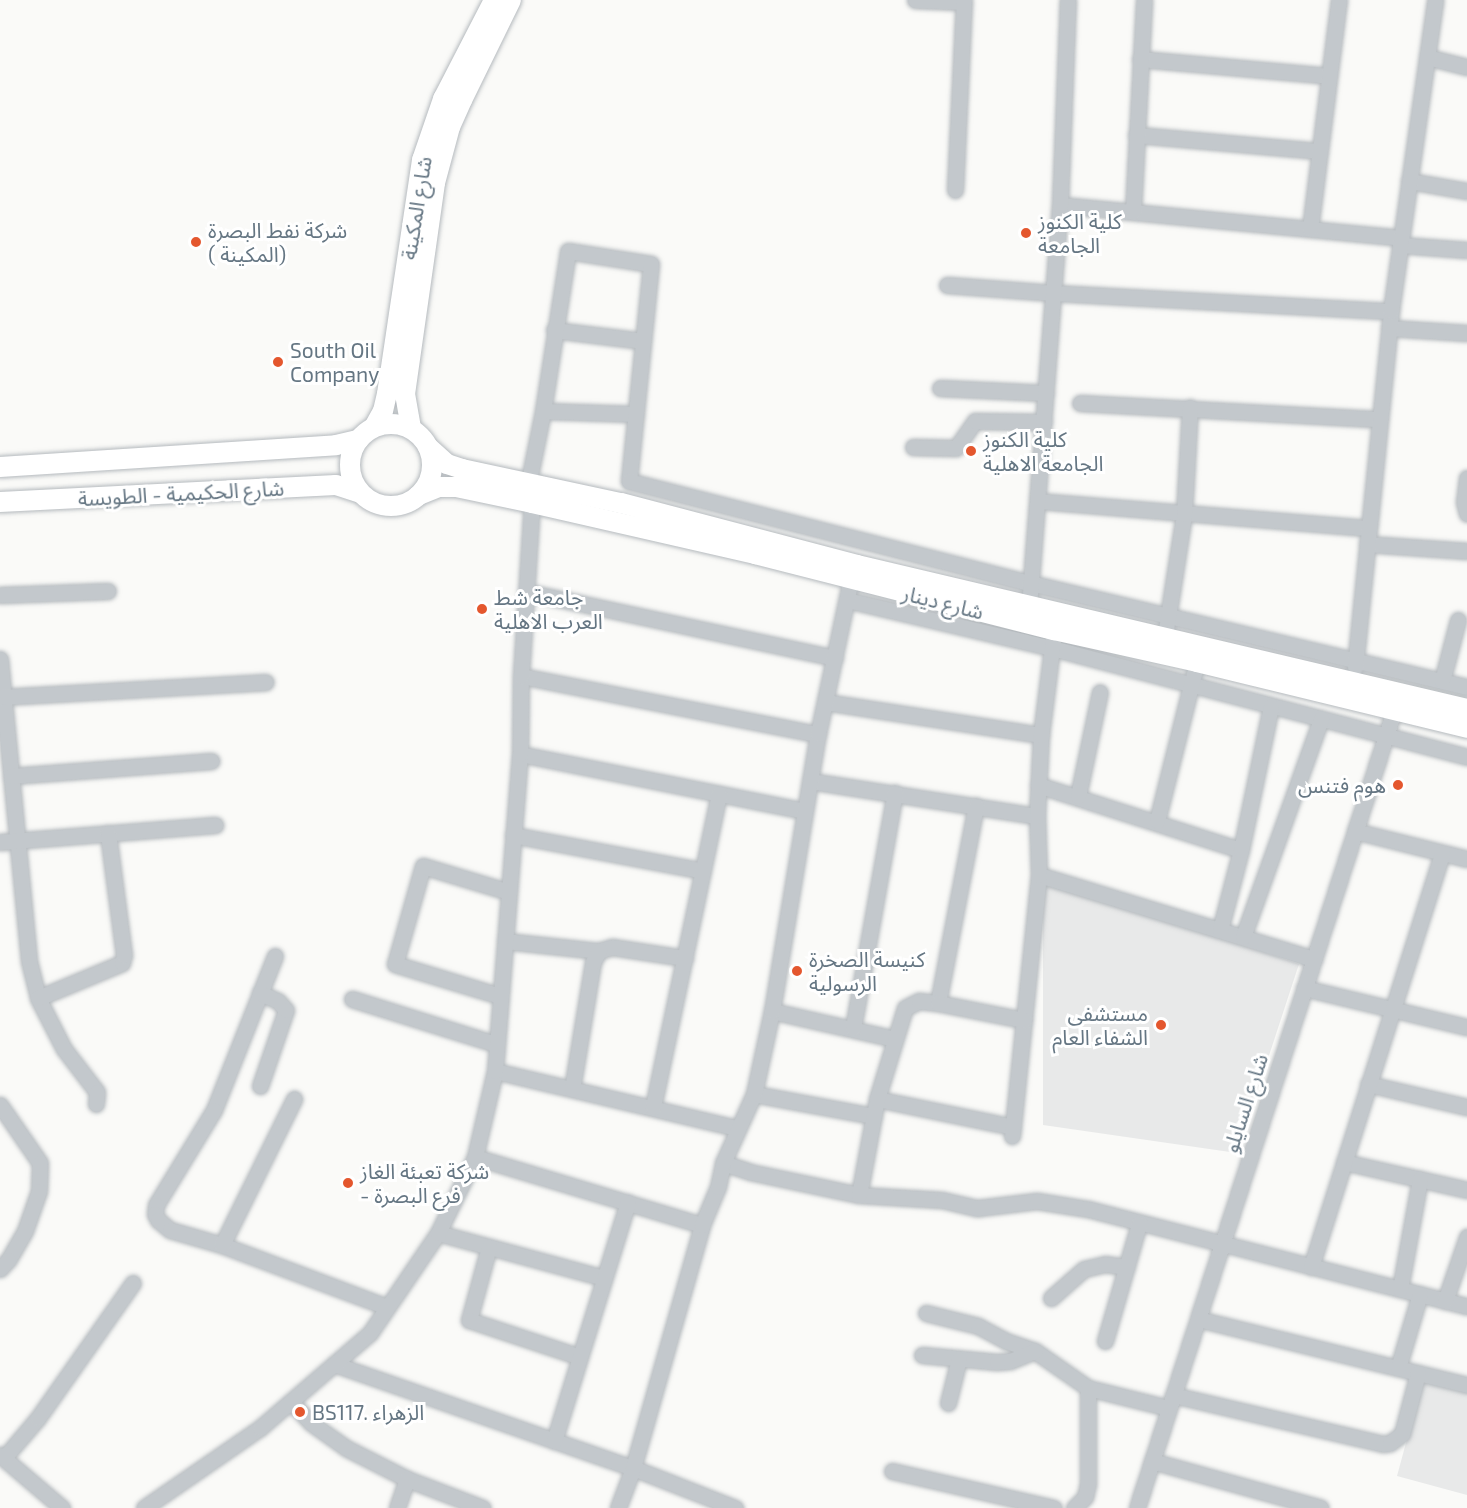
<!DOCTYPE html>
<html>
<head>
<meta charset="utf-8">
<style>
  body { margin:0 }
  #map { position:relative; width:1467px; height:1508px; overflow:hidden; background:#fafaf8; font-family:"Exo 2","Noto Sans Arabic",sans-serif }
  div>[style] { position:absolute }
  .built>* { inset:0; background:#e8e9e9 }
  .roads { filter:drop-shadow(0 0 2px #b5babe) drop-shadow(0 0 2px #b5babe) }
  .minor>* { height:15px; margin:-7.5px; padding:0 7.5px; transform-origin:7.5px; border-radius:7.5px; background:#c3c8cc }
  .major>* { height:20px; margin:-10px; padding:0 10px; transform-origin:10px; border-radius:10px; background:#fff }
  .major>.ring { margin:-10px; padding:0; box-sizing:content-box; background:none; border:20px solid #fff; border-radius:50% }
  .dots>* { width:16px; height:16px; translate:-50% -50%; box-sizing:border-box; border:3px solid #fff; border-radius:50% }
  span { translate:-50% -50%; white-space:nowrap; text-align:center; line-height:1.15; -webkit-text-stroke:6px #fff; paint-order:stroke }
  .street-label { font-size:21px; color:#657683 }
  .poi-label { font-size:21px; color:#657683 }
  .left { translate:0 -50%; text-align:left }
  .right { translate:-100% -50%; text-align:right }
</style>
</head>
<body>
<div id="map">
  <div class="built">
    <div style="clip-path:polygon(1043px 879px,1299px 964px,1237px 1153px,1043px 1125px)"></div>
    <div style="clip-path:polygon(1423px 1380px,1467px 1391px,1467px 1495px,1397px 1476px)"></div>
  </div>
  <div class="roads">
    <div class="minor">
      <div style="left:915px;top:0;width:49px;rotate:2.3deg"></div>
      <div style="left:1427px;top:57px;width:41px;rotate:14deg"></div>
      <div style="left:1140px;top:59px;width:190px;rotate:5.1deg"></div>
      <div style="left:1136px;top:135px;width:183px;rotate:5deg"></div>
      <div style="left:1409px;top:181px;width:59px;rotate:9.8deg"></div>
      <div style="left:955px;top:190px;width:190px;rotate:-87.3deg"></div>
      <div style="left:1060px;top:205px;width:343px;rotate:5.5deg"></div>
      <div style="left:1133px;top:212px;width:212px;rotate:-87deg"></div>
      <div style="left:1310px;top:229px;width:231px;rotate:-82.8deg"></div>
      <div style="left:1400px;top:245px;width:67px;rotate:4.3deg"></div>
      <div style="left:947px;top:285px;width:107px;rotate:4.3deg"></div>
      <div style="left:1054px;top:293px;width:337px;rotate:3.1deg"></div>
      <div style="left:1389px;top:328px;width:78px;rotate:3.7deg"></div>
      <div style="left:554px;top:330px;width:90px;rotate:7deg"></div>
      <div style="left:940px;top:388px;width:106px;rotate:2.7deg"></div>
      <div style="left:1080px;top:403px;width:299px;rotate:3.1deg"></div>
      <div style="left:543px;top:411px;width:93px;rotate:1.8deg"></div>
      <div style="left:913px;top:447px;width:43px;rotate:1.3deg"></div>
      <div style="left:956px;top:448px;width:33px;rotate:-55deg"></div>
      <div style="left:975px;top:421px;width:69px;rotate:0.8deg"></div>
      <div style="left:1467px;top:478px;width:24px;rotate:97deg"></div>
      <div style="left:1464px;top:502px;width:12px;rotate:76deg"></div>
      <div style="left:528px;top:485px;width:76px;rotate:-78.5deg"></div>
      <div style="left:543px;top:411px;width:162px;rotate:-81.1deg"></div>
      <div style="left:568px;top:251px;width:84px;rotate:8.9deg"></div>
      <div style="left:651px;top:264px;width:218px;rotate:95.8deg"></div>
      <div style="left:629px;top:481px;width:414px;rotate:14.3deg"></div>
      <div style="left:1030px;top:583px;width:449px;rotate:13.4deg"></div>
      <div style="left:1038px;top:501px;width:332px;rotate:4.7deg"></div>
      <div style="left:1367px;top:544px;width:100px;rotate:4deg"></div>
      <div style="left:527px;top:592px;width:315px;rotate:12.1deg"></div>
      <div style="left:0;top:595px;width:108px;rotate:-2.1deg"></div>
      <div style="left:847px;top:600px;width:211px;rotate:13.2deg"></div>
      <div style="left:1052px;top:648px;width:429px;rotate:14.7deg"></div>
      <div style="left:1029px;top:607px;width:403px;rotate:-85.6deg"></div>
      <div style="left:1060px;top:205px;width:205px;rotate:-87.8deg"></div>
      <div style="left:1165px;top:636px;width:123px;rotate:-81.1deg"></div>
      <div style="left:1184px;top:514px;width:107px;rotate:-86.8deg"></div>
      <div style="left:0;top:659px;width:303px;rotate:84.5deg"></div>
      <div style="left:29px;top:961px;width:38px;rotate:76deg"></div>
      <div style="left:38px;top:998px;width:57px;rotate:63deg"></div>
      <div style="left:64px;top:1049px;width:54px;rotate:52.5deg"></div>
      <div style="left:97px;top:1092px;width:12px;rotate:95deg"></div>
      <div style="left:1355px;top:667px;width:358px;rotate:-84.2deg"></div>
      <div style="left:1391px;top:311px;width:314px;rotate:-81.9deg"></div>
      <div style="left:521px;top:676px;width:303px;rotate:11.1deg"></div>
      <div style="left:1442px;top:681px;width:63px;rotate:-75.3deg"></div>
      <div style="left:0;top:697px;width:266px;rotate:-3.2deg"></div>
      <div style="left:825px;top:702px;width:219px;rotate:8.7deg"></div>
      <div style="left:520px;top:754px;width:290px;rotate:11.3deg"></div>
      <div style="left:11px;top:776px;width:201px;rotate:-4.3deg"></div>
      <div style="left:810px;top:781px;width:230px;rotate:8.8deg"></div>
      <div style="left:1038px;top:785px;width:213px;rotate:17.8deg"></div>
      <div style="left:1078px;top:796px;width:106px;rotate:-78.1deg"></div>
      <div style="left:1157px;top:821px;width:164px;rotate:-75.9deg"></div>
      <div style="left:1355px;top:831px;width:115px;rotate:14deg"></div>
      <div style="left:513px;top:835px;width:193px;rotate:10.7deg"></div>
      <div style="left:0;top:842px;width:216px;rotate:-4.5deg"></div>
      <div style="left:1039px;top:875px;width:288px;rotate:17deg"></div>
      <div style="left:1220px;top:930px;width:83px;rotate:-75.3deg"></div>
      <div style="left:1241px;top:850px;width:147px;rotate:-78.2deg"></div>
      <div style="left:1243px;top:937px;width:232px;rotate:-70.3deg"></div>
      <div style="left:505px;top:941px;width:95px;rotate:6.1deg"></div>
      <div style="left:599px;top:951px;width:14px;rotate:-17deg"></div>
      <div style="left:612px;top:947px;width:74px;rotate:8.6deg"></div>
      <div style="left:275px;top:956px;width:166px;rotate:111.6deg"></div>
      <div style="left:214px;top:1110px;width:111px;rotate:121.4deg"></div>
      <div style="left:156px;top:1205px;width:9px;rotate:96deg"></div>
      <div style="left:155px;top:1214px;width:7px;rotate:63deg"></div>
      <div style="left:158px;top:1220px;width:16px;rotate:40deg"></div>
      <div style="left:170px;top:1230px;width:54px;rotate:16.1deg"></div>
      <div style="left:222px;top:1245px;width:176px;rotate:20.6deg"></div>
      <div style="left:1304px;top:988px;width:168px;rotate:13.5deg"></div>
      <div style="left:500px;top:996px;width:110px;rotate:-163.1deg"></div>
      <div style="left:395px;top:964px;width:102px;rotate:-74.1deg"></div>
      <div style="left:423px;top:866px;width:90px;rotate:16.8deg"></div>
      <div style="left:38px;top:998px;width:91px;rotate:-22.6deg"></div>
      <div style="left:122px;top:963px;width:8px;rotate:-76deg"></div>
      <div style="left:124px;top:955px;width:123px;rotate:-97.5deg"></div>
      <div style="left:352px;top:999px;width:151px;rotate:17.4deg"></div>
      <div style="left:938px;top:1003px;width:201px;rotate:-79.1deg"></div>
      <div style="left:772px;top:1011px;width:126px;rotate:12.8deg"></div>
      <div style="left:853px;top:1028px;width:239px;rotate:-79.9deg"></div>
      <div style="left:495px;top:1071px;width:249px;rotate:13.3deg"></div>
      <div style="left:1368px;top:1084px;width:102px;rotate:13.1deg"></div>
      <div style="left:260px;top:1086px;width:80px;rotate:-71.1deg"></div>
      <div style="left:286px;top:1010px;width:12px;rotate:-132deg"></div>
      <div style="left:278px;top:1001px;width:20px;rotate:-156deg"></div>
      <div style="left:572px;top:1089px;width:129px;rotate:-80.6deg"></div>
      <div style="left:593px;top:962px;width:13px;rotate:-61deg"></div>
      <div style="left:754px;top:1094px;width:122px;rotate:10.4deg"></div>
      <div style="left:877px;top:1099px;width:139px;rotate:11.6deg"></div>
      <div style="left:0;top:1105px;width:70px;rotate:55.4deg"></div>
      <div style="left:40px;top:1163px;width:28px;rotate:92deg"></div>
      <div style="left:39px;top:1191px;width:42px;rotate:109.3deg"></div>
      <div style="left:25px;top:1231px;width:34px;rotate:120deg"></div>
      <div style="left:8px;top:1260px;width:12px;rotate:132deg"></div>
      <div style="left:653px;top:1107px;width:320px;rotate:-78.1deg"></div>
      <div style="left:1012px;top:1136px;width:262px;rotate:-84.1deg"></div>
      <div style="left:1039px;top:875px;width:59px;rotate:-91.9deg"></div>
      <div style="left:1037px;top:816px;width:81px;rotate:-87.2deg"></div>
      <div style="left:1041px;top:735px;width:96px;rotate:-82.8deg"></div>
      <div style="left:475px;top:1157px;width:237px;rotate:16.7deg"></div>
      <div style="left:1344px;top:1162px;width:126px;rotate:12.8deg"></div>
      <div style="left:723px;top:1163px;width:28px;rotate:18deg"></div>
      <div style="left:750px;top:1172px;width:111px;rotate:11.9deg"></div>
      <div style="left:859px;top:1195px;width:83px;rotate:3.4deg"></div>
      <div style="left:942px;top:1200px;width:37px;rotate:13deg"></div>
      <div style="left:978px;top:1208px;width:59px;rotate:-6.8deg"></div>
      <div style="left:1037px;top:1201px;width:52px;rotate:8.9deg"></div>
      <div style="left:1088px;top:1209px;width:391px;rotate:14.4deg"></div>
      <div style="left:859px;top:1195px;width:98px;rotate:-79.4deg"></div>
      <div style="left:877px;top:1099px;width:95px;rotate:-72.9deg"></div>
      <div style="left:905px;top:1008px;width:16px;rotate:-27deg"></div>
      <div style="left:919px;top:1001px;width:19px;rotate:6deg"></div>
      <div style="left:938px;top:1003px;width:88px;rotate:11.2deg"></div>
      <div style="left:438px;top:1233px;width:172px;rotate:15.2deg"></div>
      <div style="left:222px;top:1245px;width:163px;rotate:-63.7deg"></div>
      <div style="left:489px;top:1247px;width:76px;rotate:105.3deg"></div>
      <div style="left:469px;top:1320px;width:117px;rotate:18.4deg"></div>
      <div style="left:1311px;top:1267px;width:434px;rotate:-72.4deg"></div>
      <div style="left:1400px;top:1289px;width:112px;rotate:-79.7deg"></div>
      <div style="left:1051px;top:1298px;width:44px;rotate:-41.3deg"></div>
      <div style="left:1084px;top:1269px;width:22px;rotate:-13deg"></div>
      <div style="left:1105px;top:1264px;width:22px;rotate:8deg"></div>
      <div style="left:1445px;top:1301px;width:68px;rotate:-71deg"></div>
      <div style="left:926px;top:1313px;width:54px;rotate:14deg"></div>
      <div style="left:978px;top:1326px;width:32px;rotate:28deg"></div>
      <div style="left:1006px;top:1341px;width:31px;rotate:19deg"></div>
      <div style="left:1035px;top:1351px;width:65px;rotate:34.9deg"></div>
      <div style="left:1088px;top:1388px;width:83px;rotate:13.9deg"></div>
      <div style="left:1198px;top:1319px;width:277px;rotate:13.8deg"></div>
      <div style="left:1105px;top:1341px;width:122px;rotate:-73.8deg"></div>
      <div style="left:922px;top:1355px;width:75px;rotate:5.3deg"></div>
      <div style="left:997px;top:1362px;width:13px;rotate:-4deg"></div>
      <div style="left:1010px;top:1361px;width:27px;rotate:-22deg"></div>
      <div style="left:334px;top:1364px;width:317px;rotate:19.2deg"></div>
      <div style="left:633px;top:1468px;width:110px;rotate:21.4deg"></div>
      <div style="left:1398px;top:1368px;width:77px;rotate:-73.4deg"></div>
      <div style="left:1173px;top:1395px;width:216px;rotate:13.1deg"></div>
      <div style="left:1383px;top:1444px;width:7px;rotate:-8deg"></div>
      <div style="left:1390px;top:1443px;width:15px;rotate:-37deg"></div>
      <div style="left:1402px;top:1434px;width:63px;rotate:-75.3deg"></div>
      <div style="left:291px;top:1402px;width:29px;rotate:46deg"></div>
      <div style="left:311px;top:1423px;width:43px;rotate:35.5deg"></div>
      <div style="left:346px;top:1448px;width:68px;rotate:26.9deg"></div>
      <div style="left:407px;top:1479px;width:81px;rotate:20.9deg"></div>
      <div style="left:948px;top:1403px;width:45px;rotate:-76deg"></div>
      <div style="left:554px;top:1441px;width:250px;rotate:-72.8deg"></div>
      <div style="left:0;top:1455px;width:82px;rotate:40.5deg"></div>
      <div style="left:4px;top:1458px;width:52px;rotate:-49.6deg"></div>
      <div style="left:38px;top:1418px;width:165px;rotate:-54.9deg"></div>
      <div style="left:1152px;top:1461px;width:175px;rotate:15.5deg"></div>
      <div style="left:892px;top:1471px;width:166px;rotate:12.9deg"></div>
      <div style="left:144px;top:1508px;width:141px;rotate:-34.6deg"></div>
      <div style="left:260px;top:1428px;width:145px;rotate:-40.8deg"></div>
      <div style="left:370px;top:1333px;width:121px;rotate:-55.8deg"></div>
      <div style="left:438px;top:1233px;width:85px;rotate:-64deg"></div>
      <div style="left:475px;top:1157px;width:88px;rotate:-76.9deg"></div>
      <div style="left:495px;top:1071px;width:318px;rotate:-85.5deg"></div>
      <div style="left:520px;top:754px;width:78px;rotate:-89.3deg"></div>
      <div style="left:521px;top:676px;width:173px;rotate:-86.4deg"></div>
      <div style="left:397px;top:1508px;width:31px;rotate:-71deg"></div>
      <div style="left:618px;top:1508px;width:43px;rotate:-69.4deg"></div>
      <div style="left:633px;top:1468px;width:253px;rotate:-74.1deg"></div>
      <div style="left:702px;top:1225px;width:41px;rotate:-67.2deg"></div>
      <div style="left:718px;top:1187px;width:25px;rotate:-78deg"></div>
      <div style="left:723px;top:1163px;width:76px;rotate:-65.8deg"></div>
      <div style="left:754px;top:1094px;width:85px;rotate:-77.8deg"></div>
      <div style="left:772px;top:1011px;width:281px;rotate:-80.6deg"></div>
      <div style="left:818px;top:734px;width:158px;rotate:-78deg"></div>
      <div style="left:1074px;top:1508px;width:16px;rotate:-45deg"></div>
      <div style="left:1085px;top:1497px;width:13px;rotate:-77deg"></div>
      <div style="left:1088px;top:1484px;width:96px;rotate:-90deg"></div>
      <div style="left:1137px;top:1508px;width:837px;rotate:-72.13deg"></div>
    </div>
    <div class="major">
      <div class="ring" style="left:350px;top:424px;width:62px;height:62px"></div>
      <div style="left:374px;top:427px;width:18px;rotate:-61deg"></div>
      <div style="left:383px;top:411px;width:17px;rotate:-77deg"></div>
      <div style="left:387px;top:394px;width:237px;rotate:-81.5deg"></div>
      <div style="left:422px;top:160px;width:65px;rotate:-71deg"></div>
      <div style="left:443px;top:99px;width:111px;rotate:-62.7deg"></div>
      <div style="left:411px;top:428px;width:35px;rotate:-100deg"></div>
      <div style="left:405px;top:394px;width:213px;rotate:-81.9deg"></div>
      <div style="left:435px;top:183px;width:58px;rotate:-75deg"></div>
      <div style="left:450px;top:127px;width:30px;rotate:-66deg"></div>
      <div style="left:462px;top:100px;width:111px;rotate:-63.9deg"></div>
      <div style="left:428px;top:447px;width:25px;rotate:42deg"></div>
      <div style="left:447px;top:464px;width:16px;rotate:18deg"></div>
      <div style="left:462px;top:469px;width:163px;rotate:12.1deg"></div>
      <div style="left:621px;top:503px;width:244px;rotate:14.7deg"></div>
      <div style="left:857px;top:565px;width:627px;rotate:13.28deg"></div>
      <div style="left:0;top:467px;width:337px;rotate:-3.7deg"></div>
      <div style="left:336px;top:445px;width:23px;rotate:-13deg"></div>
      <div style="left:419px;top:495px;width:22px;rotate:-22deg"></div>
      <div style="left:439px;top:487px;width:17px"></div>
      <div style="left:456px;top:487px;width:78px;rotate:11.9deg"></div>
      <div style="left:532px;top:503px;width:229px;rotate:12.9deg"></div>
      <div style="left:755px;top:554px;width:309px;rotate:14.3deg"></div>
      <div style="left:1054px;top:630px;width:147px;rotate:12.6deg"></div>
      <div style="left:1197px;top:662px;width:278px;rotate:13.7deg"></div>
      <div style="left:0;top:502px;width:336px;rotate:-2.9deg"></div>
      <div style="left:336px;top:485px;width:25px;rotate:18deg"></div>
    </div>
  </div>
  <div class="dots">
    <div style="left:1026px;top:233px;background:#e4572e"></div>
    <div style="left:196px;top:242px;background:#e4572e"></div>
    <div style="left:278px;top:362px;background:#e4572e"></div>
    <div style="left:971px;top:451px;background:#e4572e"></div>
    <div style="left:482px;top:609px;background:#e4572e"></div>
    <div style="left:1398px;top:785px;background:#e4572e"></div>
    <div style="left:797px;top:971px;background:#e4572e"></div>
    <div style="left:1161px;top:1025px;background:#e4572e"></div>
    <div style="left:348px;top:1183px;background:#e4572e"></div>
    <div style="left:300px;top:1412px;background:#e4572e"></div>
  </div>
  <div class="street-label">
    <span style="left:416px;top:208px;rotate:-81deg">شارع المكينة</span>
    <span style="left:181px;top:493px;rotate:-3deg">شارع الحكيمية - الطويسة</span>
    <span style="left:943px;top:602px;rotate:14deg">شارع دينار</span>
    <span style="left:1245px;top:1103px;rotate:-72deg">شارع السايلو</span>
  </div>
  <div class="poi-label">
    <span class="left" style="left:1038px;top:233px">كلية الكنوز<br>الجامعة</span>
    <span class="left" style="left:208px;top:242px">شركة نفط البصرة<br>( المكينة)</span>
    <span class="left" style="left:290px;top:362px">South Oil<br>Company</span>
    <span class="left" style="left:983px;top:451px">كلية الكنوز<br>الجامعة الاهلية</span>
    <span class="left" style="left:494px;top:609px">جامعة شط<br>العرب الاهلية</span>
    <span class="right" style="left:1386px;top:785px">هوم فتنس</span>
    <span class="left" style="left:809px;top:971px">كنيسة الصخرة<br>الرسولية</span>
    <span class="right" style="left:1148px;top:1025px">مستشفى<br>الشفاء العام</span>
    <span class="left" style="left:360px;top:1183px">شركة تعبئة الغاز<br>- فرع البصرة</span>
    <span class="left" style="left:312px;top:1412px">BS117. الزهراء</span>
  </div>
</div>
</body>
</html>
